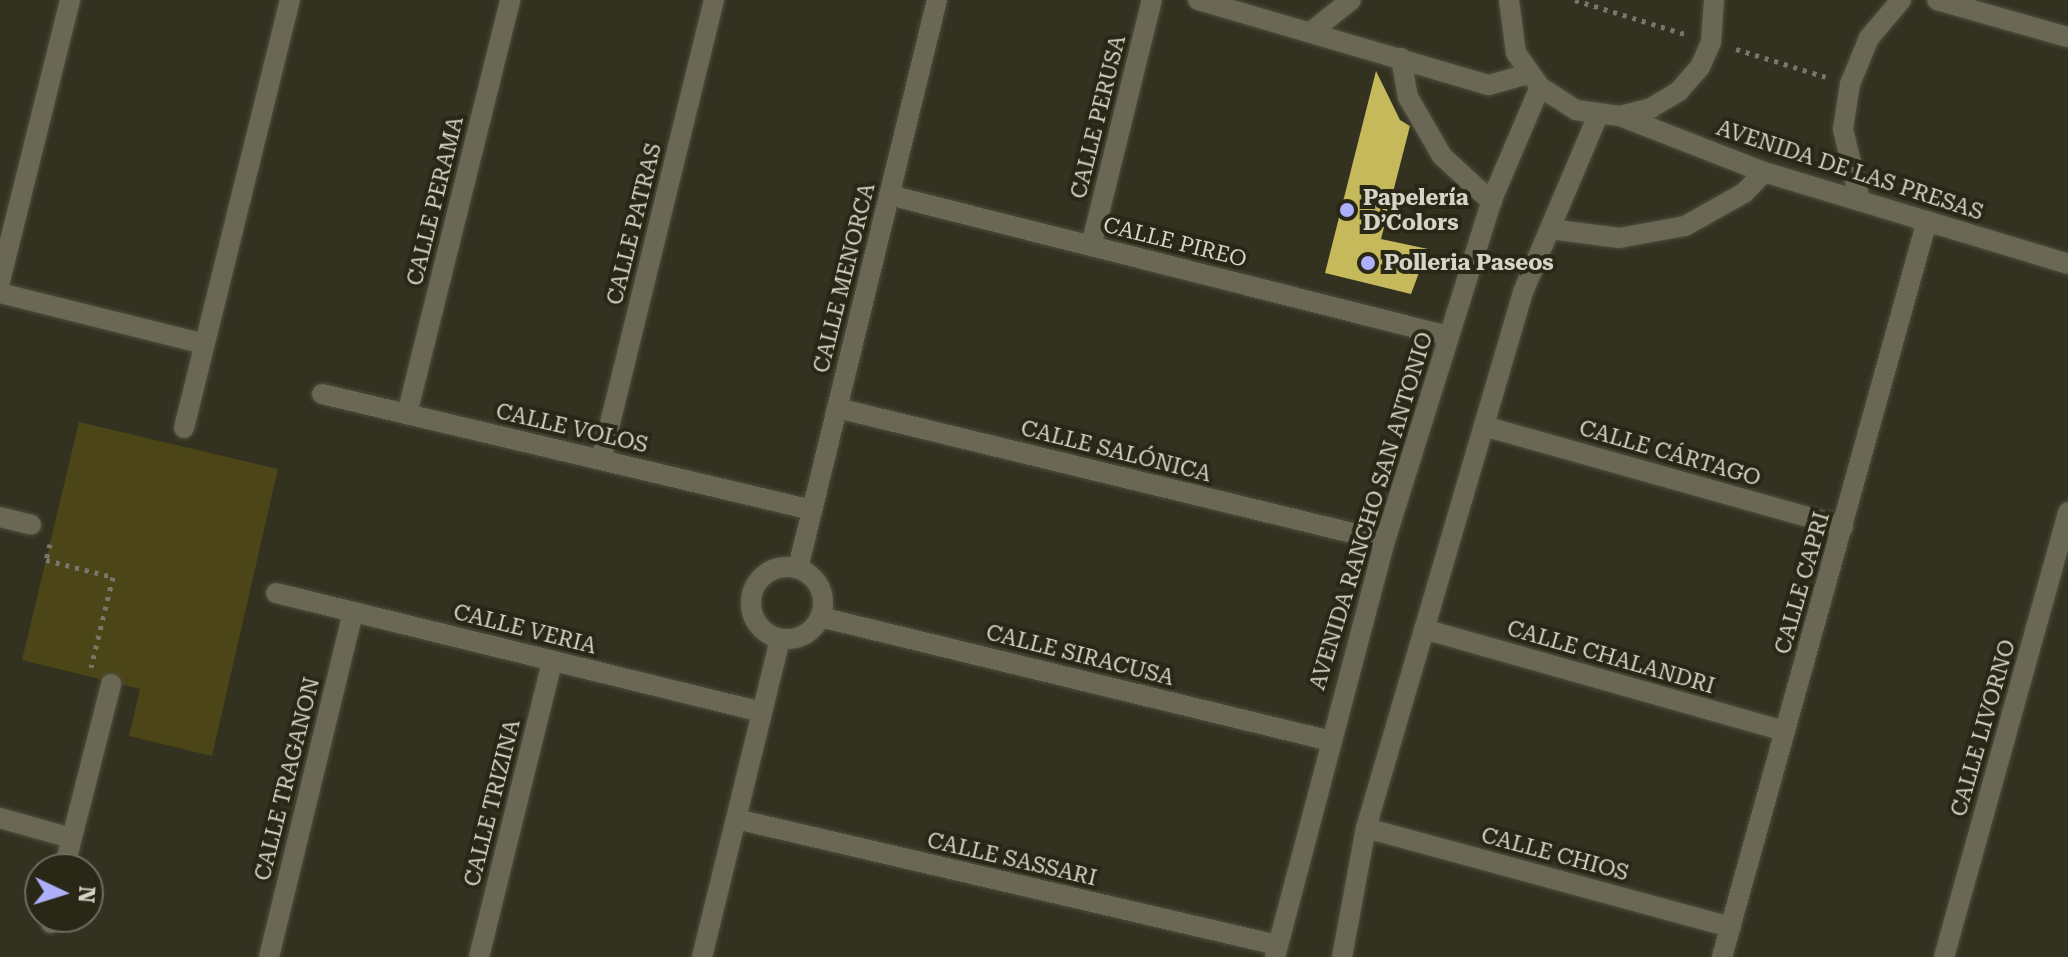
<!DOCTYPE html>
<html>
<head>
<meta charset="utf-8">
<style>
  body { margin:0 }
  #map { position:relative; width:2068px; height:957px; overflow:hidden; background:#333120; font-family:"Roboto Serif",serif }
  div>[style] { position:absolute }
  .green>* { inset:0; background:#4b4518 }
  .building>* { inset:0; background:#c5b95b }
  .path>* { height:5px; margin-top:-2.5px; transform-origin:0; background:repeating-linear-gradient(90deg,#787668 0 4px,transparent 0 10px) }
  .roads { filter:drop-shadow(0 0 2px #4f4d3e) drop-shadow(0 0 2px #4f4d3e) }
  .minor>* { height:20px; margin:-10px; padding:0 10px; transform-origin:10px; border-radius:10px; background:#6a6855 }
  .minor>.ring { margin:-10px; padding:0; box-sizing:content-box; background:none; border:20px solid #6a6855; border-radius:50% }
  .tertiary>* { height:20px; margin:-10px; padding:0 10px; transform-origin:10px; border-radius:10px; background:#6a6855 }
  .dots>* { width:22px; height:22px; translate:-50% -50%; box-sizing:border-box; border:4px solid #292716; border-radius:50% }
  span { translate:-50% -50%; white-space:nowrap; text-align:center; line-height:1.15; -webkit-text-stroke:8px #292716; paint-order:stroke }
  .street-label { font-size:22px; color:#d5d4c9 }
  .poi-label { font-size:22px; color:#d5d4c9; font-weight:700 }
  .left { translate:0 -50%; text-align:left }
  .north { position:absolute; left:24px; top:853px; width:80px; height:80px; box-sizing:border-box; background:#292716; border:2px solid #6e6c5e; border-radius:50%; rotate:94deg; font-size:22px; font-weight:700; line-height:32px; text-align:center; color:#d5d4c9 }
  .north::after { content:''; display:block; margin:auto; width:28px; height:36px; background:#adaffb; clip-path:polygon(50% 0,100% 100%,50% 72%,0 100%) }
</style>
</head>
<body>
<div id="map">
  <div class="green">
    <div style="clip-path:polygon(79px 422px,278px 469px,212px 756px,129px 736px,140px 689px,22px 660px)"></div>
  </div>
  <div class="building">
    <div style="clip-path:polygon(1376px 71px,1400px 120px,1410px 126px,1381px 239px,1428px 249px,1411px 294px,1325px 273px)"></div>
  </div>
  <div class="path">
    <div style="left:1575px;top:0;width:118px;rotate:17.2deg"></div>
    <div style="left:1736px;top:49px;width:94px;rotate:17.3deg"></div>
    <div style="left:50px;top:544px;width:16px;rotate:104deg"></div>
    <div style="left:46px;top:560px;width:69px;rotate:14.2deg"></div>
    <div style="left:113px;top:577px;width:93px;rotate:103.7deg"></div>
  </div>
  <div class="roads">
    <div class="minor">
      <div style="left:1198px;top:0;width:303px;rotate:16.3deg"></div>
      <div style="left:1489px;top:85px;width:41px;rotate:-15.8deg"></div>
      <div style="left:1937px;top:0;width:136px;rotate:15.8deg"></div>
      <div style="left:1311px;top:32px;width:51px;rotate:-38.7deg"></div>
      <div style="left:1401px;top:58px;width:40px;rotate:80deg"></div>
      <div style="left:1408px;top:97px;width:68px;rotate:60deg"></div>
      <div style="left:1442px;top:156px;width:68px;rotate:42.6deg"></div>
      <div style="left:1620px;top:116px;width:155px;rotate:21.3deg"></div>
      <div style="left:1764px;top:172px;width:318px;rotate:16.8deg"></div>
      <div style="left:889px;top:195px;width:577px;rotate:14.16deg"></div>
      <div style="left:1860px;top:201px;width:74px;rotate:-103.3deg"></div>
      <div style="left:1843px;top:129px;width:46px;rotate:-81.2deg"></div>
      <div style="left:1850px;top:84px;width:50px;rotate:-67.6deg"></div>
      <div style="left:1869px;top:38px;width:50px;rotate:-49.9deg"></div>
      <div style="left:1550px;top:229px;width:70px;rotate:7.4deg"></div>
      <div style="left:1619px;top:238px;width:67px;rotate:-10.3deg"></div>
      <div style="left:1685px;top:226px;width:68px;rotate:-29.2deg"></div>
      <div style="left:1744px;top:193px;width:29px;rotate:-46deg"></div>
      <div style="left:1091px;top:246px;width:253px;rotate:-76.1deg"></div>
      <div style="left:0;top:281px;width:290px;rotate:-76deg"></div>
      <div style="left:0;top:293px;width:210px;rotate:14deg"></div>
      <div style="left:322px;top:394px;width:504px;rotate:13.32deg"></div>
      <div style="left:837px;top:408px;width:564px;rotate:13.64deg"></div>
      <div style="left:407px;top:414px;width:427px;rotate:-76deg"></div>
      <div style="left:1484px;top:426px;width:373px;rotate:15.7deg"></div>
      <div style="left:184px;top:428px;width:441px;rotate:-76.1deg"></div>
      <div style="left:601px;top:460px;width:474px;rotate:-76.2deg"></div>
      <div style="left:0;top:517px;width:32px;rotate:14deg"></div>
      <div class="ring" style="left:751px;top:567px;width:52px;height:52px"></div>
      <div style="left:798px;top:568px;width:585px;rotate:-76.25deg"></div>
      <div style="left:276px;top:593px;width:500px;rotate:13.76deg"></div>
      <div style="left:820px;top:617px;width:522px;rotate:13.64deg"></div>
      <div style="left:1424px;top:629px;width:375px;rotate:15.8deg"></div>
      <div style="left:0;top:818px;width:74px;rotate:15.7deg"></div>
      <div style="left:736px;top:819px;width:555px;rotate:13.11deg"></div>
      <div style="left:1366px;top:828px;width:378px;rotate:15.2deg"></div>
      <div style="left:64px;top:869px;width:191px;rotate:-75.7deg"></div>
      <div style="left:51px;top:923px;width:6px;rotate:-81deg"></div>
      <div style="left:269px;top:957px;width:355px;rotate:-76.3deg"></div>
      <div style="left:479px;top:957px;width:305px;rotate:-76.1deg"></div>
      <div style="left:702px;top:957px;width:327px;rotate:-76.2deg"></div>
      <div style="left:1722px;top:957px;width:764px;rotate:-74.44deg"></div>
      <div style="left:1944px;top:957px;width:462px;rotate:-74.4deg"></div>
    </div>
    <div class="tertiary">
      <div style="left:1509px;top:0;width:53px;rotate:82.5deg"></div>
      <div style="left:1516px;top:53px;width:42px;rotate:54.8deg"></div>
      <div style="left:1540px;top:87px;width:43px;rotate:32.6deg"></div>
      <div style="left:1576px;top:110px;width:44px;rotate:7.8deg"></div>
      <div style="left:1620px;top:116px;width:32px;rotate:-14deg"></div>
      <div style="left:1651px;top:108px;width:33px;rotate:-31deg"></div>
      <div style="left:1679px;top:91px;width:32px;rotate:-49deg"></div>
      <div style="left:1700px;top:67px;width:27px;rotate:-66deg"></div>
      <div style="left:1711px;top:42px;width:42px;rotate:-85.9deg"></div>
      <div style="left:1275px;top:957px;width:430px;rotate:-75.2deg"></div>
      <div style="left:1385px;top:541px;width:361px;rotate:-72.6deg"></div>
      <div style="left:1493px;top:197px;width:120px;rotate:-66.9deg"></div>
      <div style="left:1342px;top:957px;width:131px;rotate:-79.5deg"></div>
      <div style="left:1366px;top:828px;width:559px;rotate:-73.67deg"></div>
      <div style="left:1523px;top:292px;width:192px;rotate:-67deg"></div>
    </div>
  </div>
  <div class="dots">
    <div style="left:1347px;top:210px;background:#adaffb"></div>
    <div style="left:1368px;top:263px;background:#adaffb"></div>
  </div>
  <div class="street-label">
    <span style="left:1098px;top:117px;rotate:-76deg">CALLE PERUSA</span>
    <span style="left:1850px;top:170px;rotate:18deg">AVENIDA DE LAS PRESAS</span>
    <span style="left:435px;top:201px;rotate:-76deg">CALLE PERAMA</span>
    <span style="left:634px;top:224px;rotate:-76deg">CALLE PATRAS</span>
    <span style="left:1175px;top:242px;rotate:14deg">CALLE PIREO</span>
    <span style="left:844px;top:278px;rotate:-76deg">CALLE MENORCA</span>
    <span style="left:572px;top:428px;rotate:13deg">CALLE VOLOS</span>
    <span style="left:1116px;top:451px;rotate:14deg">CALLE SALÓNICA</span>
    <span style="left:1670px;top:453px;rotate:16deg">CALLE CÁRTAGO</span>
    <span style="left:1371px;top:511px;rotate:-73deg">AVENIDA RANCHO SAN ANTONIO</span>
    <span style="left:1802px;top:583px;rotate:-74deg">CALLE CAPRI</span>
    <span style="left:525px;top:629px;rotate:14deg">CALLE VERIA</span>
    <span style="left:1080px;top:655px;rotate:14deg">CALLE SIRACUSA</span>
    <span style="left:1611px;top:657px;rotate:16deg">CALLE CHALANDRI</span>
    <span style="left:1983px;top:728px;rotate:-74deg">CALLE LIVORNO</span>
    <span style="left:287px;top:779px;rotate:-76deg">CALLE TRAGANON</span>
    <span style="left:492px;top:803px;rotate:-76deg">CALLE TRIZINA</span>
    <span style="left:1555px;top:854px;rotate:15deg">CALLE CHIOS</span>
    <span style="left:1012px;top:859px;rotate:13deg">CALLE SASSARI</span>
  </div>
  <div class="poi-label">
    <span class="left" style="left:1363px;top:210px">Papelería<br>D’Colors</span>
    <span class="left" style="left:1384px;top:263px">Polleria Paseos</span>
  </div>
  <div class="north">N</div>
</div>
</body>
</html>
